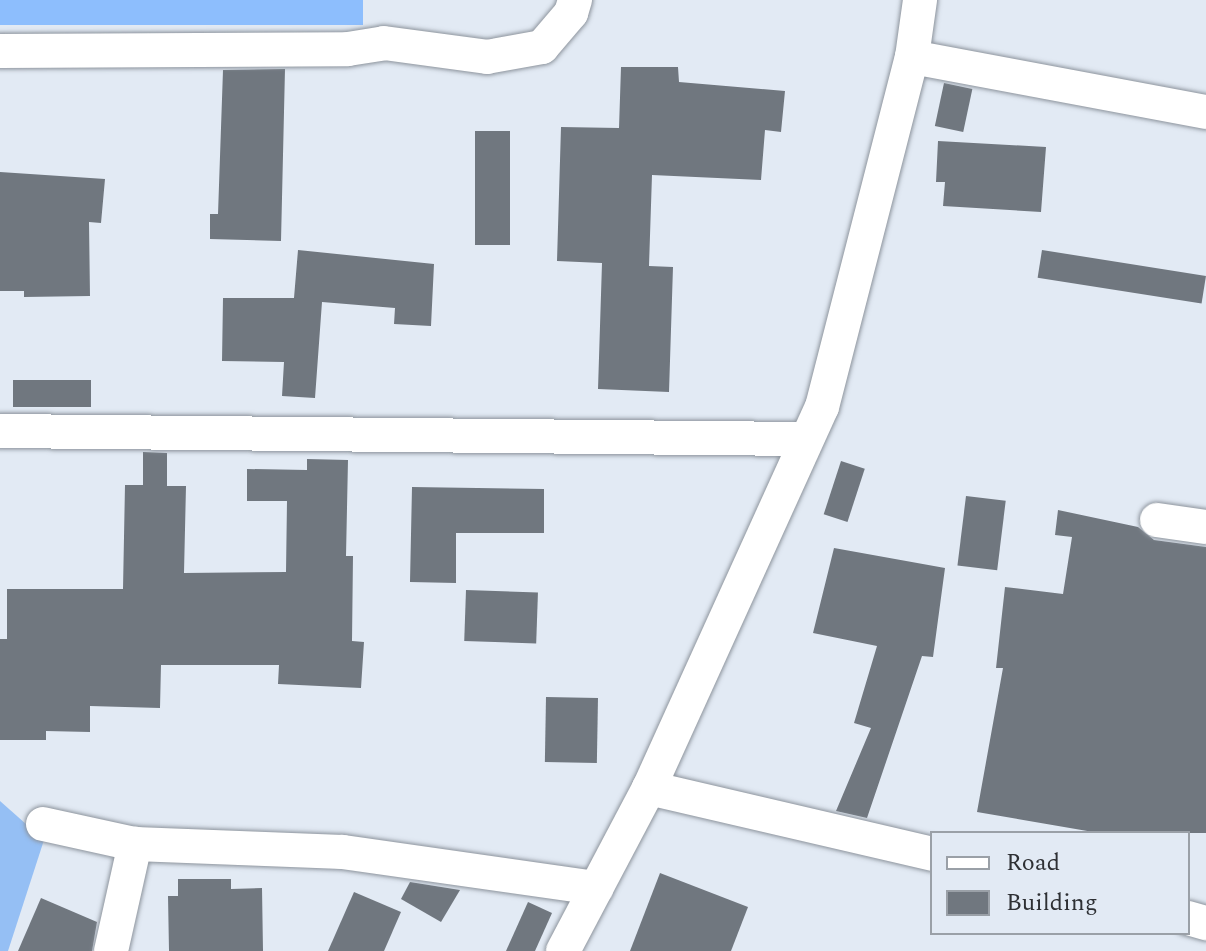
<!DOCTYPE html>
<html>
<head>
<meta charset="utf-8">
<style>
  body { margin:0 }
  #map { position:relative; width:1206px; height:951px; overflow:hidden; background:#e2eaf4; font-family:Spectral,serif }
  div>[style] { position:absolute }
  .green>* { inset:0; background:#95bff4 }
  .forest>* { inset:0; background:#8dbefd; transform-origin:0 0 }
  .building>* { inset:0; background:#70777f; transform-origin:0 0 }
  .roads { filter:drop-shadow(0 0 2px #8d949d) drop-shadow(0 0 2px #8d949d) }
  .street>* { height:34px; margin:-17px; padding:0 17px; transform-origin:17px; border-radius:17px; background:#fff }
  span { translate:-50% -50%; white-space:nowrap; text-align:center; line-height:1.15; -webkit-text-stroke:8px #e2eaf4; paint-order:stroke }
  .legend { position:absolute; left:930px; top:831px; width:260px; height:104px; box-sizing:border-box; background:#e2eaf4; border:2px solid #9aa0a7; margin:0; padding:10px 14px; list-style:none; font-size:24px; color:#2e3034 }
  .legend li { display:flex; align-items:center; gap:16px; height:40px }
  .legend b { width:40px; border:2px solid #9aa0a7 }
</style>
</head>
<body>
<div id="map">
  <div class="green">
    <div style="clip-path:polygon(0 801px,44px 840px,8px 951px,0 951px)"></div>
  </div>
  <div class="forest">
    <div style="left:0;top:0;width:363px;height:25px"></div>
  </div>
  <div class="building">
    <div style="clip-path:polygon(621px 67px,678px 67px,679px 82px,785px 91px,781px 132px,765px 130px,761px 180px,652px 175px,649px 266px,673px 267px,669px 392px,598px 389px,602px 263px,557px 261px,561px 127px,619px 128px)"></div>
    <div style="clip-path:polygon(285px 69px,281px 241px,210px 239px,210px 214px,218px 214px,223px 70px)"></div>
    <div style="left:944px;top:83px;width:29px;height:44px;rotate:12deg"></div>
    <div style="left:475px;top:131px;width:35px;height:114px"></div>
    <div style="clip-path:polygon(938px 141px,1046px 147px,1041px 212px,943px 206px,945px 182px,936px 182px)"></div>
    <div style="clip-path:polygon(0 172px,105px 179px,101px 223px,89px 222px,90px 296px,24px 297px,24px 291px,0 291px)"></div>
    <div style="clip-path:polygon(298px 250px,434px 264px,431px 326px,394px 324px,395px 308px,322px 302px,315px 398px,282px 396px,284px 362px,222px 361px,223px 298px,294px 298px)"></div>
    <div style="left:1042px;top:250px;width:166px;height:28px;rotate:9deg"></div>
    <div style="left:13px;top:380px;width:78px;height:27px"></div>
    <div style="clip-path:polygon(143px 452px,167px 453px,167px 486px,186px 486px,184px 573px,286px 572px,287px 501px,247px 501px,247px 469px,307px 470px,307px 459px,348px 460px,346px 556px,353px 556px,352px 641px,364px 642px,361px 688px,278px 684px,279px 665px,161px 665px,160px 708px,90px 706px,90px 732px,46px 731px,46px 740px,0 740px,0 639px,7px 639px,7px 589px,123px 589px,125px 485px,143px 485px)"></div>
    <div style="left:841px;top:461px;width:25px;height:56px;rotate:18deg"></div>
    <div style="clip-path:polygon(412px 487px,544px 489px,544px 533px,456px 533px,456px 583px,410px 582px)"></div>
    <div style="left:966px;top:496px;width:40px;height:70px;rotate:7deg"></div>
    <div style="clip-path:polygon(1058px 510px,1138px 527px,1154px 540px,1206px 547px,1206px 833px,1099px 833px,977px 812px,1003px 668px,996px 668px,1005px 587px,1063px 594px,1072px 537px,1055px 535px)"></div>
    <div style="clip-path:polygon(834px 548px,945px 568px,933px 657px,922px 656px,867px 818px,836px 811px,871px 728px,854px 723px,877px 646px,813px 633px)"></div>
    <div style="left:466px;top:590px;width:72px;height:51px;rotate:2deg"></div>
    <div style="left:546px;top:697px;width:52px;height:65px;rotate:1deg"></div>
    <div style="clip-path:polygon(660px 873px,748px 907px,731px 951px,630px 951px)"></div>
    <div style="clip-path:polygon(178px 879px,231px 879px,231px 889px,262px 888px,263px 951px,169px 951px,168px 896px,178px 896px)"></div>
    <div style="clip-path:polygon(410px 882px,460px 890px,441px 922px,401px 899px)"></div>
    <div style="clip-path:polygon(354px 892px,401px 912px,384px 951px,328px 951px)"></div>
    <div style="clip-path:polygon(41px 898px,97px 922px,92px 951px,18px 951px)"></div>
    <div style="clip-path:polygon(528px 902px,552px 913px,535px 951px,506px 951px)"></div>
  </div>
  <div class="roads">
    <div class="street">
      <div style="left:0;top:51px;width:348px;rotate:-0.3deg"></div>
      <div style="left:348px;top:49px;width:36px;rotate:-9deg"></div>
      <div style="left:384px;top:43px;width:104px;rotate:7.7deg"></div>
      <div style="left:487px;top:57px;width:56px;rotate:-10.3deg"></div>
      <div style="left:542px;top:47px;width:45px;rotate:-49.5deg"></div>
      <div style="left:571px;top:13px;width:14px;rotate:-73deg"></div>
      <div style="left:912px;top:57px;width:299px;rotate:10.6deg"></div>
      <div style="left:0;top:431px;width:806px;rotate:0.57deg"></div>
      <div style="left:1157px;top:520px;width:49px;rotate:8.1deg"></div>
      <div style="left:649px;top:788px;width:291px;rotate:13.1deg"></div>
      <div style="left:43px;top:824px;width:94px;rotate:12.3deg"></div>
      <div style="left:135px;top:844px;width:208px;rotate:2.2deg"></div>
      <div style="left:343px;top:852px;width:256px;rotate:8.1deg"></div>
      <div style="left:1188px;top:918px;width:19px;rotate:16deg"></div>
      <div style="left:111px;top:951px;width:110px;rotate:-77.4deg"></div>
      <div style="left:563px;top:951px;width:184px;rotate:-62.2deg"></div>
      <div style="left:649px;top:788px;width:418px;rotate:-65.6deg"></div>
      <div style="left:822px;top:407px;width:361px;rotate:-75.6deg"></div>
      <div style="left:912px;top:57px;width:58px;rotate:-82deg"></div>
    </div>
  </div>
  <ul class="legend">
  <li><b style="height:10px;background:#fff"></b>Road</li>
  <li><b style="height:22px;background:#70777f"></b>Building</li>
  </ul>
</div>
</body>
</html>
